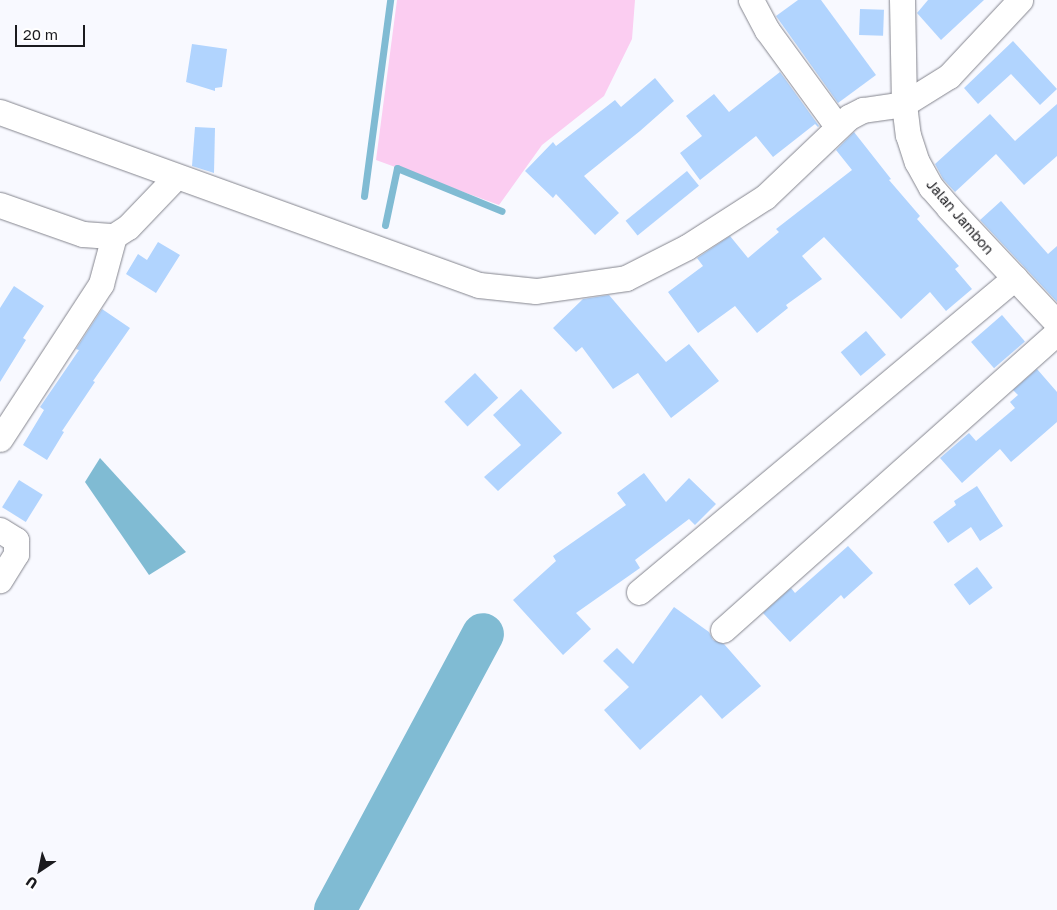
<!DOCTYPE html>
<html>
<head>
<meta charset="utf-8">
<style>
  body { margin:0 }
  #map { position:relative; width:1057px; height:910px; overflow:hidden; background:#f8f9ff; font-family:"Golos Text",sans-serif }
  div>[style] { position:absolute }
  .green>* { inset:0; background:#fbcdf1 }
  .water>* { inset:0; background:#80bbd3 }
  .stream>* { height:7px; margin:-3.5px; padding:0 3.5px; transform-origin:3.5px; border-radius:3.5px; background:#80bbd3 }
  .river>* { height:42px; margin:-21px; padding:0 21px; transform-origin:21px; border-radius:21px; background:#80bbd3 }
  .building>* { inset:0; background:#b1d4fe; transform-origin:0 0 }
  .roads { filter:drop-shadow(0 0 1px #84858e) drop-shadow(0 0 1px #84858e) }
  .minor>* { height:25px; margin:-12.5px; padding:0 12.5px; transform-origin:12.5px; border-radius:12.5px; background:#fff }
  span { translate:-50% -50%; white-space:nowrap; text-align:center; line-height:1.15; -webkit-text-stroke:5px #fff; paint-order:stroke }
  .street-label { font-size:14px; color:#1b1b1f }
  .north { position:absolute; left:15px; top:845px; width:50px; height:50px; -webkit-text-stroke:4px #fff; paint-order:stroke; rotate:214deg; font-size:14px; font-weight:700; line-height:20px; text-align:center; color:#1b1b1f }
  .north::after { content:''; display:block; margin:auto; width:18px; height:22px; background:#1b1b1f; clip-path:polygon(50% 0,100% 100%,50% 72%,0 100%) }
  .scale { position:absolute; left:15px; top:25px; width:70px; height:22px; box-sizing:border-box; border:2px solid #1b1b1f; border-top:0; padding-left:6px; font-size:15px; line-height:18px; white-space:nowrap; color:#1b1b1f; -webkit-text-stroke:4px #fff; paint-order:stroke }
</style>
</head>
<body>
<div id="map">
  <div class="green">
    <div style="clip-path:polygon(397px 0,635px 0,632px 39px,604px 96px,542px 145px,499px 205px,376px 160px)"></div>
  </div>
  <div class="water">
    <div style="clip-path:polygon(100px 458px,186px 552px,149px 575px,85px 482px)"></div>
  </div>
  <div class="stream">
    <div style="left:364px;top:196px;width:198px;rotate:-82.4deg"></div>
    <div style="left:385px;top:225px;width:58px;rotate:-78.1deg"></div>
    <div style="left:397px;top:168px;width:113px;rotate:22.3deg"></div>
  </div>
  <div class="river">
    <div style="left:335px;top:910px;width:313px;rotate:-61.8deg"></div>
  </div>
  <div class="building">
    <div style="clip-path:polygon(798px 0,821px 0,876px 75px,838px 103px,776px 16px)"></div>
    <div style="clip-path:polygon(928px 0,984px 0,941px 40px,917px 13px)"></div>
    <div style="left:860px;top:9px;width:24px;height:26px;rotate:2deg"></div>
    <div style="clip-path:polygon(1013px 41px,1057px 89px,1040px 105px,1011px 74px,978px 104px,964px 88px)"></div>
    <div style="clip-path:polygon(192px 44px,227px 49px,222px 87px,215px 88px,215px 91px,186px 82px)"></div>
    <div style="clip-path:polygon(780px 72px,819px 126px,818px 127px,815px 124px,773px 157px,756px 136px,700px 180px,680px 153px,702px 136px,686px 116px,714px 94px,729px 112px)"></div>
    <div style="clip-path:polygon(655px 78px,674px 101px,640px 131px,584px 176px,619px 213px,595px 235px,556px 194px,553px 198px,525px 171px,553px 142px,556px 146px,615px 100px,621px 107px)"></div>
    <div style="clip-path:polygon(1057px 104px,1057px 156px,1024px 185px,996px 154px,955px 192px,943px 179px,935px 164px,990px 114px,1015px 141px)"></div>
    <div style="clip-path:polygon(195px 127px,215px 128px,214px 173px,192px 166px)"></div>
    <div style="clip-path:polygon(854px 132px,891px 179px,889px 180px,920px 216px,917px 219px,959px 266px,955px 269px,972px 289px,946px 311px,930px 292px,901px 319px,824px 237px,802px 256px,822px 279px,786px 305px,788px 308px,757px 333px,735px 306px,698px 333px,668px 292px,703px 266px,697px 258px,730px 236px,748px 258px,779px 232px,776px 229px,852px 170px,836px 150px)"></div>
    <div style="left:687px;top:171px;width:19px;height:79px;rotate:51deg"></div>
    <div style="clip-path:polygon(1001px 201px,1048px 254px,1057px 246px,1057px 302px,980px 220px)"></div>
    <div style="clip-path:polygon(158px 242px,180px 255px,156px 293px,126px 274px,138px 254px,147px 260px)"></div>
    <div style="clip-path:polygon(14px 286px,44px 306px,23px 338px,26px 340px,0 382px,0 308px)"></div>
    <div style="clip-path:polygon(609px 295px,666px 362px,689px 344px,719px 381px,671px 418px,638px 373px,613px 389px,582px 347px,576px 352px,553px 328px,583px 299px)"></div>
    <div style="clip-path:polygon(102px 309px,130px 328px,93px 381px,95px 382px,62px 431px,64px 432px,47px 460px,23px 445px,44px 410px,40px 407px,79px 350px,76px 349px)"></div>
    <div style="left:1002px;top:315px;width:35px;height:41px;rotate:49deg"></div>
    <div style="left:866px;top:331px;width:31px;height:33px;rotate:50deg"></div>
    <div style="clip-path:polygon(1037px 369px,1057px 392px,1057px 422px,1011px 462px,1000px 449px,962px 483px,940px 458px,969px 433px,976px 441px,1015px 408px,1010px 402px,1018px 395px,1013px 390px)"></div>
    <div style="left:475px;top:373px;width:34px;height:42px;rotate:47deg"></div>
    <div style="clip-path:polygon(521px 389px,562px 433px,498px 491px,484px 477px,521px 445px,493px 415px)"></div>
    <div style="clip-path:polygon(644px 473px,666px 502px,689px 478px,716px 504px,695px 525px,689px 519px,635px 560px,640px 568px,576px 613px,591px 629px,563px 655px,513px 600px,556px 561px,553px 556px,626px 505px,617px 493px)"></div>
    <div style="left:19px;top:480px;width:28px;height:32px;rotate:32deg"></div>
    <div style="clip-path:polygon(977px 486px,1003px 526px,980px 541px,971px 527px,948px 543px,933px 522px,956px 505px,954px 501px)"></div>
    <div style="clip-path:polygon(848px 546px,873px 573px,844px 599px,841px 595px,790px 642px,763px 613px,791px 588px,795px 593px)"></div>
    <div style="left:977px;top:567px;width:26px;height:29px;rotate:53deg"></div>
    <div style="clip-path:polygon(674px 607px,709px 632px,713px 640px,724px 644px,761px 686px,722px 719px,701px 695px,640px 750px,604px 710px,629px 687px,603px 661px,617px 648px,633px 664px)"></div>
  </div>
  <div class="roads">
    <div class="minor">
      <div style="left:751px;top:0;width:34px;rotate:62deg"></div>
      <div style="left:767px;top:30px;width:119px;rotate:53.9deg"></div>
      <div style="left:902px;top:0;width:104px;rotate:88.9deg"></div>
      <div style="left:904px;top:104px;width:31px;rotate:83deg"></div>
      <div style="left:908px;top:135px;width:28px;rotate:72deg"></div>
      <div style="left:917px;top:162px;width:29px;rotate:61deg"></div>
      <div style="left:931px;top:187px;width:28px;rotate:49deg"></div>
      <div style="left:949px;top:208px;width:158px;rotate:46.8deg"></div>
      <div style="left:0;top:112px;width:509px;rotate:19.86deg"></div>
      <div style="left:479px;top:285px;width:57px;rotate:6deg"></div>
      <div style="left:536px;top:291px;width:91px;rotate:-8.2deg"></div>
      <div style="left:626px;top:278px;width:68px;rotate:-26.9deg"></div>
      <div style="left:687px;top:247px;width:93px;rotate:-32.7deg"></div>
      <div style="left:765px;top:197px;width:116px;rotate:-43.6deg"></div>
      <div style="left:849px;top:117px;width:16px;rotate:-27deg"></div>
      <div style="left:863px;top:110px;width:41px;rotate:-8.3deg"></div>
      <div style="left:904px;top:104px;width:53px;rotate:-31.9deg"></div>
      <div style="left:949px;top:76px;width:104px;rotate:-46.9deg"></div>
      <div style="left:0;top:205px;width:88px;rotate:19.3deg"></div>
      <div style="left:83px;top:234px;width:31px;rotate:4deg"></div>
      <div style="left:114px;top:236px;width:50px;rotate:105.2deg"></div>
      <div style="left:101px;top:284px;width:185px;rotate:123.1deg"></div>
      <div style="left:114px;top:236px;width:17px;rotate:-33deg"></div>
      <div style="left:128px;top:227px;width:69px;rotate:-46.2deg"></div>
      <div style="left:0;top:530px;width:19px;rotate:32deg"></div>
      <div style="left:16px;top:540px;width:14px;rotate:90deg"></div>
      <div style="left:16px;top:554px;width:31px;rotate:122deg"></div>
      <div style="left:639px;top:592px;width:490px;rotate:-39.9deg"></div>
      <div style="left:723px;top:630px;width:448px;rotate:-41.7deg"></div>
    </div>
  </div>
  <div class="street-label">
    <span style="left:960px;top:217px;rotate:49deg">Jalan Jambon</span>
  </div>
  <div class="north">U</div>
  <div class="scale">20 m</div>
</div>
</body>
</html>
